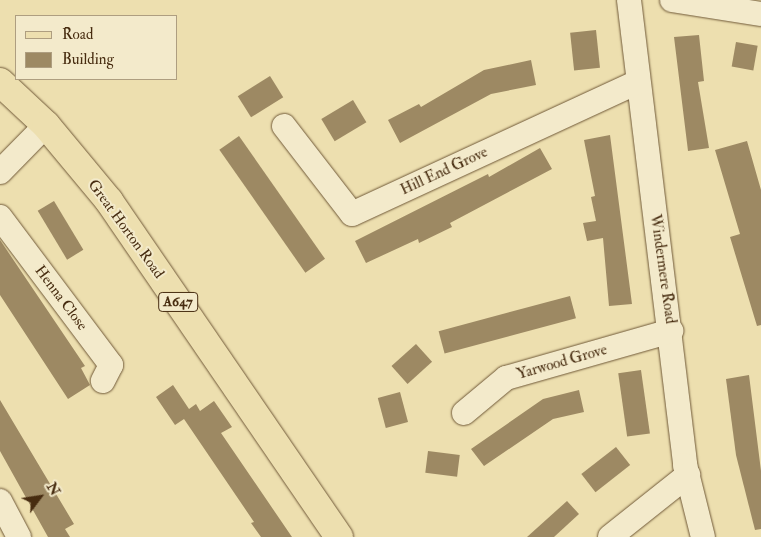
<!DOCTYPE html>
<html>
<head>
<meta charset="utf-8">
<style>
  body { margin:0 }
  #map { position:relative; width:761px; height:537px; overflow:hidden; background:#eddfaf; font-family:"IM FELL Double Pica",serif }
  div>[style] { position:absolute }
  .building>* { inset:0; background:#9d8963; transform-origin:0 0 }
  .roads { filter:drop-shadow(0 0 1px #705938) drop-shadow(0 0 1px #705938) }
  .street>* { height:24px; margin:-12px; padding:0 12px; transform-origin:12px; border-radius:12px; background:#f3eacb }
  .primary>* { height:28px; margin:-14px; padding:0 14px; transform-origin:14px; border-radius:14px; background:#eddfaf }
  span { translate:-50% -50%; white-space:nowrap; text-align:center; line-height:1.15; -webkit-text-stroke:4px #f3eacb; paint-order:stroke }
  .shield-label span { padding:1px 4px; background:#f3eacb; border:1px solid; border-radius:4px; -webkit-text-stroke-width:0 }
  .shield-label { font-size:14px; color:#472c10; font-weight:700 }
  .street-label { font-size:15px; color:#472c10 }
  .legend { position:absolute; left:15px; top:15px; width:162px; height:65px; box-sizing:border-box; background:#f3eacb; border:1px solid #ae9e80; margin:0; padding:6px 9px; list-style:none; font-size:15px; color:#472c10 }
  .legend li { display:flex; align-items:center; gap:10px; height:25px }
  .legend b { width:25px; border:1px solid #ae9e80 }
  .north { position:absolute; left:15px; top:472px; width:50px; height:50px; -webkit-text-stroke:4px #f3eacb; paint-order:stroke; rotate:59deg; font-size:14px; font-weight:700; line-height:20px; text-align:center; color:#472c10 }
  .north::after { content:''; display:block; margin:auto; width:18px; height:22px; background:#472c10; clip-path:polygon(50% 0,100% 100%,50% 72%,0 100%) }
</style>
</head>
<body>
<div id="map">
  <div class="building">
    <div style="left:596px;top:30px;width:38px;height:26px;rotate:84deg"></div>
    <div style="clip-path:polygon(699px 35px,704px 81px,698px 82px,709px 148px,688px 151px,674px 37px)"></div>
    <div style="left:736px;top:42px;width:22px;height:25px;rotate:10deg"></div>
    <div style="clip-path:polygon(531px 60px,536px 85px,491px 94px,400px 143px,388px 120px,419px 104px,421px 107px,484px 70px)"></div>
    <div style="left:270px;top:76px;width:25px;height:38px;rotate:58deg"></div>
    <div style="left:353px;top:100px;width:26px;height:37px;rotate:59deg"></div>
    <div style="clip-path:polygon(610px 135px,632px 304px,609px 306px,603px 238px,587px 241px,583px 223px,596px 221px,591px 197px,595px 196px,584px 140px)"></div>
    <div style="left:239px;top:136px;width:150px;height:24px;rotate:55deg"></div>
    <div style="clip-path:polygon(747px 141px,761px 190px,761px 325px,757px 326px,730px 237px,740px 234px,715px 150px)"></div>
    <div style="clip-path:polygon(540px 148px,552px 169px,450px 223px,452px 227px,419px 243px,418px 239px,366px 263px,355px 241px,488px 174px,489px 177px)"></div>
    <div style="left:54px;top:201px;width:57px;height:19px;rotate:59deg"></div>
    <div style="clip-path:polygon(0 240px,85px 366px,81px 368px,90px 385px,68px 399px,0 295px)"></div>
    <div style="left:570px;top:296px;width:23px;height:136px;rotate:75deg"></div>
    <div style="left:416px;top:344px;width:24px;height:33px;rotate:48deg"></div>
    <div style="left:641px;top:370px;width:64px;height:23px;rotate:82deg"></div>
    <div style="clip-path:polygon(749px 375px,761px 471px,761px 529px,755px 530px,736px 455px,726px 379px)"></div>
    <div style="clip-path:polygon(173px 385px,189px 409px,196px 404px,200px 411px,214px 401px,232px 427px,221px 433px,292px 537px,261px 537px,251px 523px,254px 522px,184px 419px,175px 425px,156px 397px)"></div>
    <div style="clip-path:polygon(579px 390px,584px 412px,553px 419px,484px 466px,471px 449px,543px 399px)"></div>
    <div style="left:400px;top:392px;width:31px;height:23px;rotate:75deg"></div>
    <div style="clip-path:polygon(0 400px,74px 524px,65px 529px,70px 537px,48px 537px,0 451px)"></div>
    <div style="left:616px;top:447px;width:23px;height:44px;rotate:52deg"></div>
    <div style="left:428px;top:451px;width:32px;height:22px;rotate:7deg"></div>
    <div style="clip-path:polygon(567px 501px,579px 514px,554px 537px,527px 537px)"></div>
  </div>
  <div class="roads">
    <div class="street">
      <div style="left:629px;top:0;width:468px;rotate:83.1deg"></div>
      <div style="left:685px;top:465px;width:74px;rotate:76deg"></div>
      <div style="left:672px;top:0;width:90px;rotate:8.9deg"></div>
      <div style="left:284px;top:126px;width:111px;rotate:52.3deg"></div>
      <div style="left:352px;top:214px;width:315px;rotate:-24.8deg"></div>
      <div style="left:0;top:172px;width:66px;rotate:-45.6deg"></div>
      <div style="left:0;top:217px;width:185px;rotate:53.1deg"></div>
      <div style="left:111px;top:365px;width:18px;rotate:117deg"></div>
      <div style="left:464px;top:413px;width:55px;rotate:-39.8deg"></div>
      <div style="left:506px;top:378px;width:172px;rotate:-15.9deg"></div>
      <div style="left:0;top:501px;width:41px;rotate:62.2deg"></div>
      <div style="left:610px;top:537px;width:100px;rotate:-38.5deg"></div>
    </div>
    <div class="primary">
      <div style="left:0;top:82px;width:63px;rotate:43.1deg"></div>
      <div style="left:46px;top:125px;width:99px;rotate:50.3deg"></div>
      <div style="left:109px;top:201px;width:407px;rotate:55.6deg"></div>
    </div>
  </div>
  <div class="shield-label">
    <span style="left:178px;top:302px">A647</span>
  </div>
  <div class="street-label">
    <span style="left:444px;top:171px;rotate:-25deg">Hill End Grove</span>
    <span style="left:126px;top:229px;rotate:54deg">Great Horton Road</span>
    <span style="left:663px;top:269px;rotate:82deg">Windermere Road</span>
    <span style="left:61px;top:298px;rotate:53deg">Henna Close</span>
    <span style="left:562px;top:362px;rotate:-16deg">Yarwood Grove</span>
  </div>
  <ul class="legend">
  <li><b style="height:6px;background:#eddfaf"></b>Road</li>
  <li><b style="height:14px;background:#9d8963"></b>Building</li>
  </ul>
  <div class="north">N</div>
</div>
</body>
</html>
